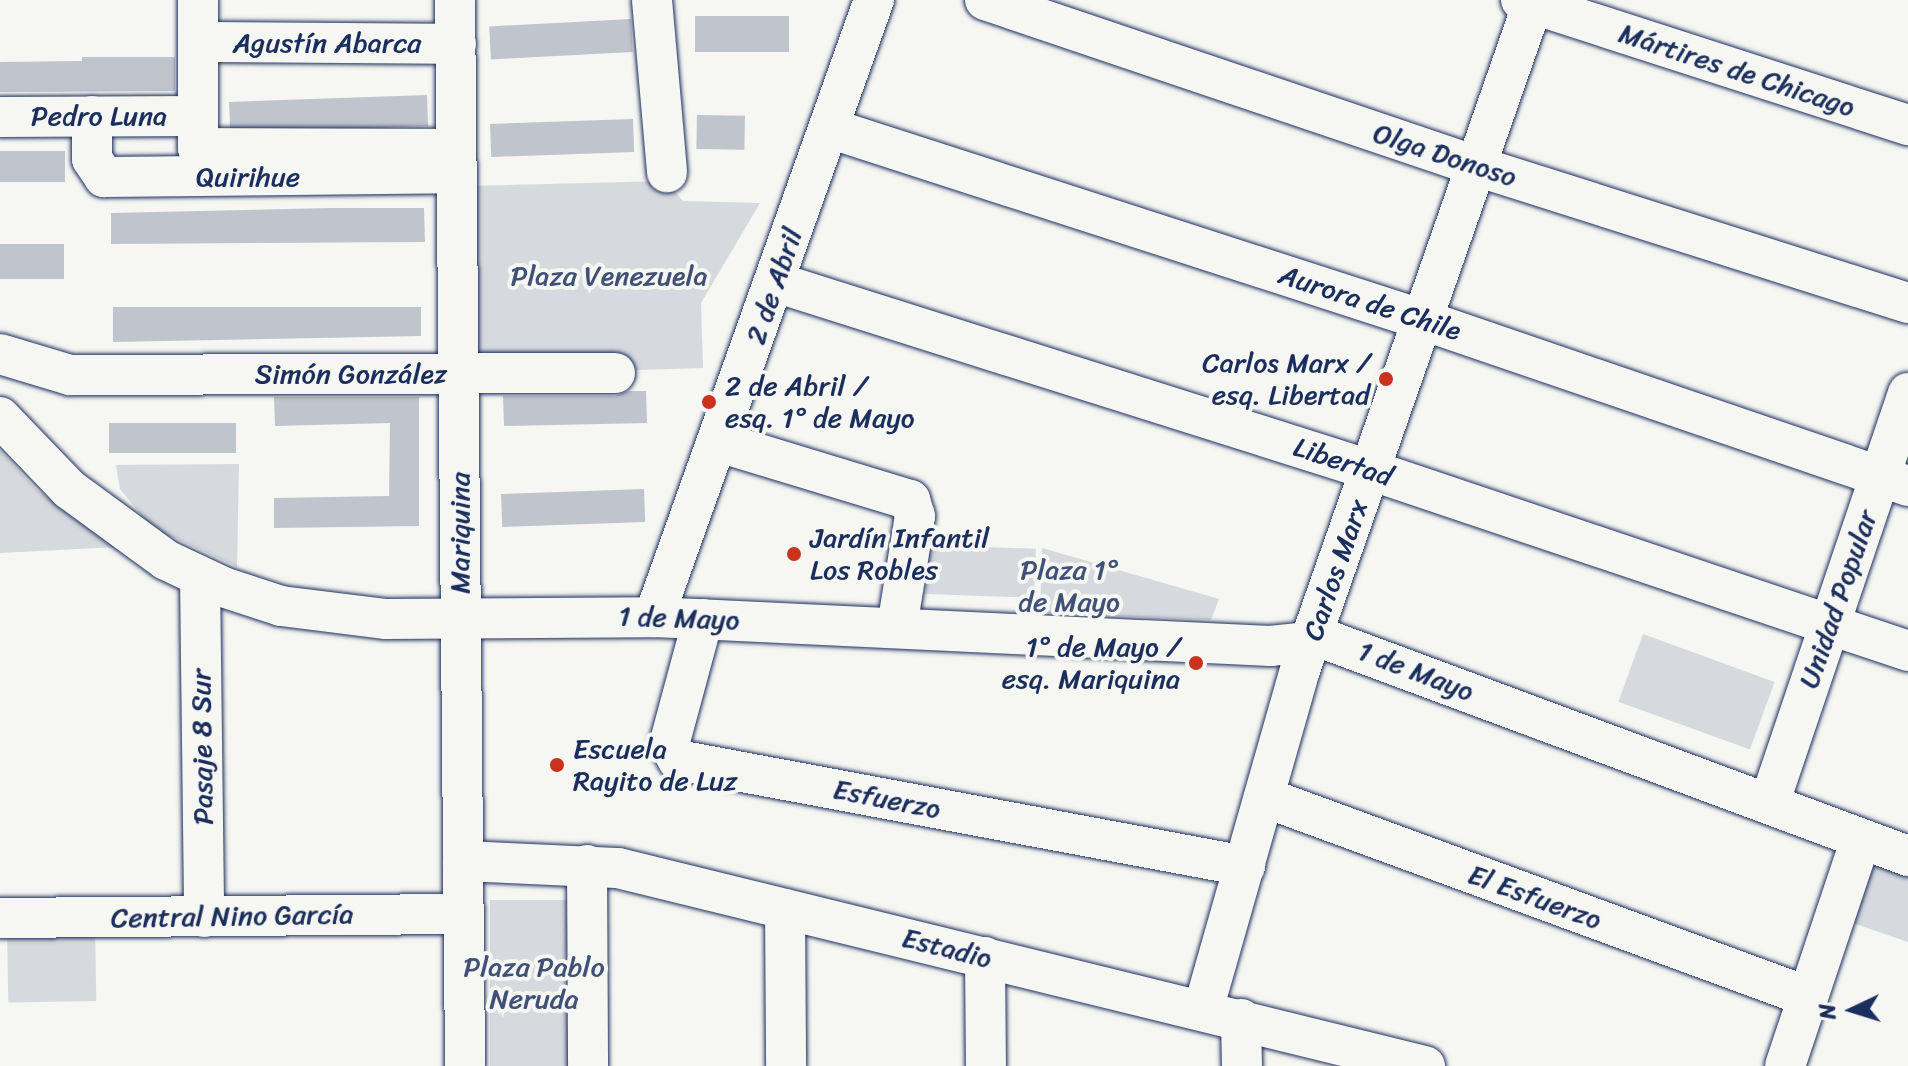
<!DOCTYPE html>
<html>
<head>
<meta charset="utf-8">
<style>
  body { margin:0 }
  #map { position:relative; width:1908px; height:1066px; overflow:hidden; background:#f6f6f2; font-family:Sriracha,sans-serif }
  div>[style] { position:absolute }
  .green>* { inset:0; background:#d6d9dd; transform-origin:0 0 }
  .building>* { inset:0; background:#c0c4cd; transform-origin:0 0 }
  .roads { filter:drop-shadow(0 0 2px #1b2f5e) drop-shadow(0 0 2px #1b2f5e) }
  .minor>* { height:40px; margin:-20px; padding:0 20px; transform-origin:20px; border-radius:20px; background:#f6f6f2 }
  .dots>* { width:22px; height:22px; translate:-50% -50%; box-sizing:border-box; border:4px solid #f6f6f2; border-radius:50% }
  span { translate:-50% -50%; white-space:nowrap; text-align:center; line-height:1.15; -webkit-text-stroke:8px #f6f6f2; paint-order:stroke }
  .street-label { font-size:28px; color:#1b2f5e }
  .park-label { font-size:28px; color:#405177 }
  .poi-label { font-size:28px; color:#1b2f5e }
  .right { translate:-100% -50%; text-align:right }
  .left { translate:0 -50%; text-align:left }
  .north { position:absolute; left:1812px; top:970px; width:80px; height:80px; -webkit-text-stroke:6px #f6f6f2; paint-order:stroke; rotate:266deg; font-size:22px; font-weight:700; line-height:32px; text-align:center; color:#1b2f5e }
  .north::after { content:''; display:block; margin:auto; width:28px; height:36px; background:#1b2f5e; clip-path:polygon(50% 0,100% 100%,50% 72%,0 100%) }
</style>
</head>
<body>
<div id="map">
  <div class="green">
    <div style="clip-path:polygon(665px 181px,683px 201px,760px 203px,701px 303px,703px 368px,474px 375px,469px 186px)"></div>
    <div style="clip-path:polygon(0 450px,37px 490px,117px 547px,0 553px)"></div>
    <div style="clip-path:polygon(239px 464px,237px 567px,151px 527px,120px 489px,116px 465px)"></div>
    <div style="left:927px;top:545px;width:109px;height:49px;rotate:2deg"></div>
    <div style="clip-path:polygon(1042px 548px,1219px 599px,1211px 620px,1040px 613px)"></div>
    <div style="left:1643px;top:634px;width:140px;height:72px;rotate:20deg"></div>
    <div style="clip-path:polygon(1871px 861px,1908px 875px,1908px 942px,1850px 922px)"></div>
    <div style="left:490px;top:900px;width:88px;height:166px"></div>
    <div style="left:95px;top:926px;width:75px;height:88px;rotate:89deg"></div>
  </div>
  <div class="building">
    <div style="left:695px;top:16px;width:94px;height:36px"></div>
    <div style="left:631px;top:19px;width:33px;height:142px;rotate:87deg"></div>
    <div style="clip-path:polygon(82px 57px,175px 57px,175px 91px,0 92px,0 62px,82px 61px)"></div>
    <div style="left:427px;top:95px;width:31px;height:198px;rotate:88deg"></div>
    <div style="left:697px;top:115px;width:48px;height:34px;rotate:1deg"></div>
    <div style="left:633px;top:119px;width:33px;height:143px;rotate:88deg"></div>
    <div style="left:0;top:151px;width:65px;height:31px"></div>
    <div style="clip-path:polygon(330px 208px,424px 208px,425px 242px,111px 244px,111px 213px)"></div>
    <div style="left:0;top:244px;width:64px;height:35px"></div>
    <div style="clip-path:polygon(113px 307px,421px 307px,421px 336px,113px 342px)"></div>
    <div style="clip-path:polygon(629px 391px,646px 391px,647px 423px,504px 426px,503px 396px,615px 396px)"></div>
    <div style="clip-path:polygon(274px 397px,419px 397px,419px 526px,274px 528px,274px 498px,389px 496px,390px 423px,275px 426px)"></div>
    <div style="left:109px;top:423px;width:127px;height:30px"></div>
    <div style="left:644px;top:489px;width:33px;height:143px;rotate:88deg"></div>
  </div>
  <div class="roads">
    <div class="minor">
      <div style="left:198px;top:0;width:148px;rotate:90deg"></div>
      <div style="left:198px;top:148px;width:258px;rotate:0.2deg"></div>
      <div style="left:455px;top:0;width:1066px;rotate:89.46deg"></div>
      <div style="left:652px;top:0;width:173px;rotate:85deg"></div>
      <div style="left:985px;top:0;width:518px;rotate:18.68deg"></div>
      <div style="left:1476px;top:166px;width:453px;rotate:17.6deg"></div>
      <div style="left:1521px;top:0;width:407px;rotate:17.9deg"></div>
      <div style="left:198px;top:42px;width:258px;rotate:0.4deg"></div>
      <div style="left:92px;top:116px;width:43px;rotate:90deg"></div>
      <div style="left:92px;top:159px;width:22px;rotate:56deg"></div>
      <div style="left:104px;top:177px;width:353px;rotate:-0.6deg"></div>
      <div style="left:0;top:117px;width:198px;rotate:-0.3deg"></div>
      <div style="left:829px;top:128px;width:624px;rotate:17.91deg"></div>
      <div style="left:1423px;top:320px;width:513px;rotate:18.89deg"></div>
      <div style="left:775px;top:282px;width:624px;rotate:17.53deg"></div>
      <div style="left:1370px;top:470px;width:568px;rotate:18.59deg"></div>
      <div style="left:0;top:354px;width:73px;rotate:16.7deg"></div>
      <div style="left:70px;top:375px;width:545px;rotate:-0.21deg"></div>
      <div style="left:0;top:417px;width:100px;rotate:46.2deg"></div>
      <div style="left:69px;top:489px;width:120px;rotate:36.2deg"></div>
      <div style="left:166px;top:560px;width:63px;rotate:25.3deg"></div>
      <div style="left:223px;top:587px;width:61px;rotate:18.1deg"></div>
      <div style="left:281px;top:606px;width:106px;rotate:7.1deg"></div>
      <div style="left:386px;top:619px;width:268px;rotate:-0.4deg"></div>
      <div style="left:654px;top:617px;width:617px;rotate:2.7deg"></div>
      <div style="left:1270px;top:646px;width:57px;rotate:-6deg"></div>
      <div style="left:1327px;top:640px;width:620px;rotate:20.39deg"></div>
      <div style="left:719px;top:442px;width:200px;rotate:16.9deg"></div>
      <div style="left:910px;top:500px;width:17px;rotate:73deg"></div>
      <div style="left:915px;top:516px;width:112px;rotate:99.2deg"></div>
      <div style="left:200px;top:577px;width:340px;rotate:89.3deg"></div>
      <div style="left:654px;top:617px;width:655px;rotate:-70.38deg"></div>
      <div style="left:703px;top:619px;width:131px;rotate:105.1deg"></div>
      <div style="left:669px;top:745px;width:17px;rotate:59deg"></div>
      <div style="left:678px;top:760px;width:577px;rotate:10.59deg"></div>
      <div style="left:1264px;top:797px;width:577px;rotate:20.16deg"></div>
      <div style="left:1769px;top:804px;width:434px;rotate:-71.3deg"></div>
      <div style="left:463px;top:861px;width:155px;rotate:2.6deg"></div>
      <div style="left:618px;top:868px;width:831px;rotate:13.79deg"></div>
      <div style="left:587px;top:865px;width:201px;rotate:89.7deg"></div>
      <div style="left:785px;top:909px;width:157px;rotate:89.6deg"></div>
      <div style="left:0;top:918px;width:463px;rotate:-0.5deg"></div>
      <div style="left:985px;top:957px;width:109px;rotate:89.5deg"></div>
      <div style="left:1203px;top:1010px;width:357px;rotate:-74.1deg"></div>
      <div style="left:1301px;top:667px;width:707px;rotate:-70.74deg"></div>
      <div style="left:1241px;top:1019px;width:47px;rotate:88.8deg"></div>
      <div style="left:1785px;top:1066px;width:239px;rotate:-71.5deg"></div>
    </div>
  </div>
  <div class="dots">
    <div style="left:1386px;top:379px;background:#c8321e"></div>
    <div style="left:709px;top:402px;background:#c8321e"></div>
    <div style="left:794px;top:554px;background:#c8321e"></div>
    <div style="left:1196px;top:663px;background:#c8321e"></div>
    <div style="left:557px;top:765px;background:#c8321e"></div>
  </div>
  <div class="street-label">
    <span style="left:327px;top:43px">Agustín Abarca</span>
    <span style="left:1737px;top:70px;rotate:18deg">Mártires de Chicago</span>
    <span style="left:99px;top:116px">Pedro Luna</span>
    <span style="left:1445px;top:155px;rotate:18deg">Olga Donoso</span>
    <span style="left:248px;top:177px">Quirihue</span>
    <span style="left:774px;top:286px;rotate:-71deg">2 de Abril</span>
    <span style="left:1370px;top:303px;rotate:18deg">Aurora de Chile</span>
    <span style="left:351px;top:374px">Simón González</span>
    <span style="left:1343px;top:462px;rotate:18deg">Libertad</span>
    <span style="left:460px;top:533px;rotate:-90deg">Mariquina</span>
    <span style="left:1336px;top:570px;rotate:-71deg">Carlos Marx</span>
    <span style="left:1838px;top:599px;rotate:-71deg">Unidad Popular</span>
    <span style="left:679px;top:618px;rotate:2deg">1 de Mayo</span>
    <span style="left:1416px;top:671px;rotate:21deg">1 de Mayo</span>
    <span style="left:202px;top:747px;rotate:-91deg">Pasaje 8 Sur</span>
    <span style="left:887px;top:799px;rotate:11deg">Esfuerzo</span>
    <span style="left:1535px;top:897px;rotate:20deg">El Esfuerzo</span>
    <span style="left:232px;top:916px;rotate:-1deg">Central Nino García</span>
    <span style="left:947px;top:948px;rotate:14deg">Estadio</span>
  </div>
  <div class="park-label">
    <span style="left:609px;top:276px">Plaza Venezuela</span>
    <span style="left:1069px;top:586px">Plaza 1°<br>de Mayo</span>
    <span style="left:534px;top:983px">Plaza Pablo<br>Neruda</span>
  </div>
  <div class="poi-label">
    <span class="right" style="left:1370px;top:379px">Carlos Marx /<br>esq. Libertad</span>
    <span class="left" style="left:725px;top:402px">2 de Abril /<br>esq. 1° de Mayo</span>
    <span class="left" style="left:810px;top:554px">Jardín Infantil<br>Los Robles</span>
    <span class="right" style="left:1180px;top:663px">1° de Mayo /<br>esq. Mariquina</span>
    <span class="left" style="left:573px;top:765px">Escuela<br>Rayito de Luz</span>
  </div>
  <div class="north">N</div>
</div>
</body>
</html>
